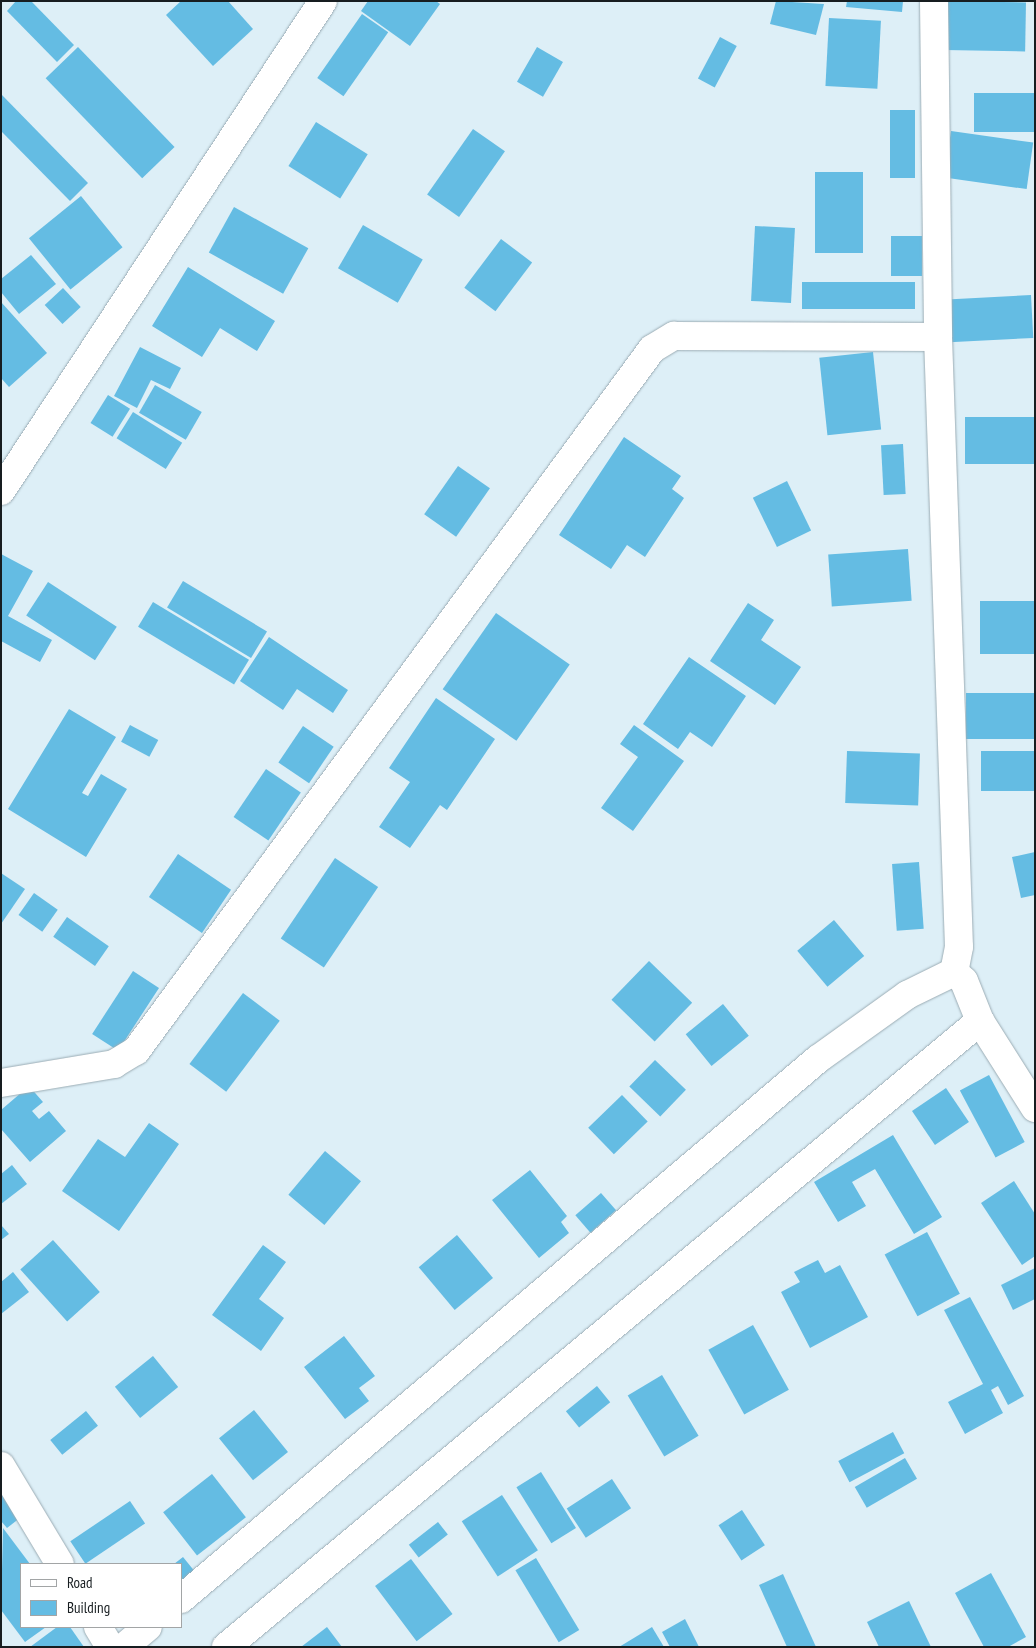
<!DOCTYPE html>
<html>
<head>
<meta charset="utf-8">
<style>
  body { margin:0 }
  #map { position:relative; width:1036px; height:1648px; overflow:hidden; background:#ddeff7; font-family:"PT Sans Narrow",sans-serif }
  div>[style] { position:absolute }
  .building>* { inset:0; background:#64bce3; transform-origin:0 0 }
  .roads { filter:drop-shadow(0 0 1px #9bacb4) drop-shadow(0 0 1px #9bacb4) }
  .minor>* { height:28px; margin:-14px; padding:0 14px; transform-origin:14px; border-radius:14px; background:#fff }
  span { translate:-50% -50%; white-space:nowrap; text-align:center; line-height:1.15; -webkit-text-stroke:4px #fff; paint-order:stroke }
  .frame { position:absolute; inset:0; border:2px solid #171d20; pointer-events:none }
  .legend { position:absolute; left:20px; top:1563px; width:162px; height:65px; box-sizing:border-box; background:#fff; border:1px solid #a2a5a6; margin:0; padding:6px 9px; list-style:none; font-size:15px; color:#171d20 }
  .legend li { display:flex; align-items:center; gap:10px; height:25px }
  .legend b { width:25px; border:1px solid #a2a5a6 }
</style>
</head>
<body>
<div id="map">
  <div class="building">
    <div style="clip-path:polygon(16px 1px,31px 1px,74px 45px,57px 62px,7px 11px)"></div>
    <div style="clip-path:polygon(181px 1px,228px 1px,253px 29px,213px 66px,166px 15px)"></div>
    <div style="clip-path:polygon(368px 1px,436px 1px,440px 4px,410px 46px,361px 11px)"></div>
    <div style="clip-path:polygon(776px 1px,824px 4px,816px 35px,770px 24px)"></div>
    <div style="clip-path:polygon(847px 1px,903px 1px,902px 12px,846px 7px)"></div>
    <div style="left:945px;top:1px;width:81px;height:49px;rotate:1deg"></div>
    <div style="left:362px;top:14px;width:32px;height:78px;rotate:35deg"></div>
    <div style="left:829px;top:18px;width:52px;height:68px;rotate:3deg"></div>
    <div style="left:720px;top:37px;width:19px;height:47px;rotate:28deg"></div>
    <div style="left:78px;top:47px;width:139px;height:45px;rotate:46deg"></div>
    <div style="left:537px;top:47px;width:30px;height:40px;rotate:30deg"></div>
    <div style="left:974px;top:93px;width:61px;height:39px"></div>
    <div style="clip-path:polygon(1px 94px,88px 183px,70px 201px,1px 131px)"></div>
    <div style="left:890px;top:110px;width:25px;height:68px"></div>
    <div style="left:316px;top:122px;width:61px;height:52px;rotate:32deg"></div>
    <div style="left:473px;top:129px;width:39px;height:80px;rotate:35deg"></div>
    <div style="left:951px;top:131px;width:83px;height:47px;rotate:8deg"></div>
    <div style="left:815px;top:172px;width:48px;height:81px"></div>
    <div style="left:81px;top:196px;width:66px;height:67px;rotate:51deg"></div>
    <div style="left:234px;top:207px;width:85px;height:52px;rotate:29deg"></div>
    <div style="left:363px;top:225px;width:69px;height:50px;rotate:30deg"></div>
    <div style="left:755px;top:226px;width:40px;height:75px;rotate:3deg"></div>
    <div style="left:922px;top:236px;width:40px;height:31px;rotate:90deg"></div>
    <div style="left:501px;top:239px;width:39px;height:61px;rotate:37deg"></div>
    <div style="clip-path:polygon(31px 255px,56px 284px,19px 314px,1px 292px,1px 279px)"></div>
    <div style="clip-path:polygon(188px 267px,275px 321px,257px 351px,220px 328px,202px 357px,152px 326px)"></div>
    <div style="left:915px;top:282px;width:27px;height:113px;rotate:90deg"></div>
    <div style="left:63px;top:288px;width:26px;height:25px;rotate:47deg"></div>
    <div style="left:1031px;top:295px;width:43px;height:84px;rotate:87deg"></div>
    <div style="clip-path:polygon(1px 302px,47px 353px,9px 387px,1px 378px)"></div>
    <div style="clip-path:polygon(140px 347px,181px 368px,170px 389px,151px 380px,137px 408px,114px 396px)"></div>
    <div style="left:873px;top:352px;width:78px;height:54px;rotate:84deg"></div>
    <div style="left:155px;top:385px;width:54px;height:32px;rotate:30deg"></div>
    <div style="left:108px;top:395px;width:26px;height:33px;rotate:32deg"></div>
    <div style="left:133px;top:412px;width:58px;height:31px;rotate:32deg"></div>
    <div style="left:1035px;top:417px;width:47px;height:70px;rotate:90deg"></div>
    <div style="clip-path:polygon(624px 437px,681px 476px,672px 489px,684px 498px,645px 557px,627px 545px,611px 569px,559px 535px)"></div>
    <div style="left:903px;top:444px;width:50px;height:22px;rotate:87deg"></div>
    <div style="left:458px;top:466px;width:39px;height:59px;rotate:35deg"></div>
    <div style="left:787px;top:481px;width:55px;height:38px;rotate:64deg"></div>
    <div style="left:908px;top:549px;width:52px;height:80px;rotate:86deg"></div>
    <div style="clip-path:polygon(1px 554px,33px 571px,8px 616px,52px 640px,40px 662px,1px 641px)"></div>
    <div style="left:183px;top:581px;width:98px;height:31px;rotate:31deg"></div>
    <div style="left:48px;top:582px;width:82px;height:40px;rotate:33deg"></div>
    <div style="left:1035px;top:601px;width:53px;height:55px;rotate:90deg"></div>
    <div style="left:153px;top:602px;width:112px;height:29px;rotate:31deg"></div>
    <div style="clip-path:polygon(748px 603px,774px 620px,761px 640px,801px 667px,775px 705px,710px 661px)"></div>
    <div style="left:496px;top:613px;width:90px;height:93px;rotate:35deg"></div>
    <div style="clip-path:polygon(269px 637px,348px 690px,333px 713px,297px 689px,283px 710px,240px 681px)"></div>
    <div style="clip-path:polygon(689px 657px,746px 696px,712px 747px,690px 732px,678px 749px,643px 724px)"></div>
    <div style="left:1035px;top:693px;width:46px;height:69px;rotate:90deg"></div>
    <div style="clip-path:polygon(436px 698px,495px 739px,447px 810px,440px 805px,410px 848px,379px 827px,410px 782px,389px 768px)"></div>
    <div style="clip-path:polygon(69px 709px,116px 737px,82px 793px,88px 796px,101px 774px,127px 789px,86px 857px,8px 809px)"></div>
    <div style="left:130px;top:725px;width:32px;height:19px;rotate:28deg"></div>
    <div style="clip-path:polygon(634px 725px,684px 761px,633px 831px,601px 808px,638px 757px,620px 744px)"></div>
    <div style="left:303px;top:726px;width:37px;height:44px;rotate:34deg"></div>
    <div style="left:847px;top:751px;width:73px;height:52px;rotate:2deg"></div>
    <div style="left:1035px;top:751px;width:40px;height:54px;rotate:90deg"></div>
    <div style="left:266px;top:769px;width:42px;height:58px;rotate:34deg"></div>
    <div style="clip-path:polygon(1035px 852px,1035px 895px,1021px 898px,1012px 857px)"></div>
    <div style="left:178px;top:854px;width:64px;height:52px;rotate:34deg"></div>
    <div style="left:335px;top:858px;width:52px;height:97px;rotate:34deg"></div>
    <div style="left:919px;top:862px;width:67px;height:27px;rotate:86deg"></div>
    <div style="clip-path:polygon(1px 873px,25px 889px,1px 924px)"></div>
    <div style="left:34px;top:893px;width:29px;height:27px;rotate:35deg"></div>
    <div style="left:67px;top:917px;width:51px;height:24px;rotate:35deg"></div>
    <div style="left:834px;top:920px;width:47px;height:48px;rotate:50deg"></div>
    <div style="left:649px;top:961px;width:60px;height:54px;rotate:44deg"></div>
    <div style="left:133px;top:971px;width:31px;height:75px;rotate:33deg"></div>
    <div style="left:243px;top:993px;width:46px;height:89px;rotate:37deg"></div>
    <div style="left:723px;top:1004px;width:41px;height:48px;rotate:51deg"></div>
    <div style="left:655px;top:1060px;width:43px;height:37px;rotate:44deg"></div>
    <div style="left:989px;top:1075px;width:76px;height:33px;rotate:62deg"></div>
    <div style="clip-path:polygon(29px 1086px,43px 1102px,32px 1111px,39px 1119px,49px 1111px,66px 1131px,30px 1162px,1px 1129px,1px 1110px)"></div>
    <div style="left:946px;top:1088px;width:41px;height:41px;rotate:56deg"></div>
    <div style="left:622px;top:1095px;width:37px;height:47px;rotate:46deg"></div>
    <div style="clip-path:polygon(149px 1123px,179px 1144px,119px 1231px,62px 1191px,98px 1139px,125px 1157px)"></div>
    <div style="clip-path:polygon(893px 1135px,942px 1217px,914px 1234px,875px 1169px,852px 1182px,866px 1206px,838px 1222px,814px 1182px)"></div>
    <div style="left:325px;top:1151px;width:47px;height:57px;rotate:40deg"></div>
    <div style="clip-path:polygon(12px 1165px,27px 1184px,1px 1204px,1px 1174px)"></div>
    <div style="clip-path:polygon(530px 1170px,567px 1216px,561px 1222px,569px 1233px,539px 1258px,492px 1200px)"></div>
    <div style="clip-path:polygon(1014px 1181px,1035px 1214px,1035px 1256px,1022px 1265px,981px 1203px)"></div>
    <div style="left:601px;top:1193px;width:23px;height:34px;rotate:49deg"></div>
    <div style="clip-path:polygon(1px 1225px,9px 1234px,1px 1240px)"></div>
    <div style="left:927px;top:1232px;width:70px;height:48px;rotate:62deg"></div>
    <div style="left:457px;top:1235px;width:56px;height:50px;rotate:50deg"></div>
    <div style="left:53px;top:1240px;width:70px;height:44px;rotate:48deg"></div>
    <div style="clip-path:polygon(263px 1245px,286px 1262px,259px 1299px,284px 1318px,261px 1351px,212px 1315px)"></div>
    <div style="clip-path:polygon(818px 1260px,825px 1273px,840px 1265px,868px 1317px,810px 1348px,781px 1292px,800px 1282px,794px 1272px)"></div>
    <div style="clip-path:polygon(1035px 1268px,1035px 1299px,1013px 1310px,1001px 1285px)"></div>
    <div style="clip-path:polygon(13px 1272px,29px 1292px,1px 1314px,1px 1282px)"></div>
    <div style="clip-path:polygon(970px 1297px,1024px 1396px,1008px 1405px,998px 1386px,991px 1390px,1003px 1413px,965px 1434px,948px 1402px,983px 1384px,944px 1310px)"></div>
    <div style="left:753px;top:1325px;width:74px;height:51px;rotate:61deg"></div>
    <div style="clip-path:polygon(344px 1336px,375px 1376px,359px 1388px,369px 1401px,345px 1419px,304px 1367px)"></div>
    <div style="left:153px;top:1356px;width:40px;height:49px;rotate:51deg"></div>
    <div style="left:662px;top:1375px;width:71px;height:40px;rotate:59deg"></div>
    <div style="left:597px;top:1386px;width:21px;height:40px;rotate:51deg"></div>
    <div style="left:254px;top:1410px;width:54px;height:45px;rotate:51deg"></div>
    <div style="left:86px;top:1411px;width:19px;height:46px;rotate:51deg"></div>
    <div style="left:893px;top:1432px;width:24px;height:62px;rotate:62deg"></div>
    <div style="left:905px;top:1458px;width:24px;height:58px;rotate:60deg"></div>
    <div style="left:541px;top:1472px;width:66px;height:29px;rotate:58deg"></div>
    <div style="left:212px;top:1474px;width:55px;height:62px;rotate:52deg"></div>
    <div style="left:612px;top:1479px;width:35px;height:54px;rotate:57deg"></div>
    <div style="clip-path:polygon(1px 1489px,25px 1514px,7px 1528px,1px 1521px)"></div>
    <div style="left:502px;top:1495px;width:66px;height:48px;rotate:57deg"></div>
    <div style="left:130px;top:1501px;width:27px;height:72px;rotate:56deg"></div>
    <div style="left:742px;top:1510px;width:42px;height:28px;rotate:57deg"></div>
    <div style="left:438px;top:1522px;width:16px;height:37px;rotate:52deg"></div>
    <div style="clip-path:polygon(3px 1528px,30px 1564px,21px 1564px,21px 1627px,46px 1627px,25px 1642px,1px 1610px)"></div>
    <div style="clip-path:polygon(183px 1557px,196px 1573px,181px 1585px,181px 1564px,174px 1564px)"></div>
    <div style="left:536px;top:1558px;width:84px;height:24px;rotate:59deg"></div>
    <div style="left:411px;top:1559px;width:69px;height:45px;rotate:53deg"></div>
    <div style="clip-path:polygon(991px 1573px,1026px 1637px,1008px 1647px,984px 1647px,955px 1593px)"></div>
    <div style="clip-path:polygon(783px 1574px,816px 1647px,787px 1647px,759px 1585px)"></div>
    <div style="clip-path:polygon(909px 1601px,931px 1647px,879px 1647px,867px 1622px)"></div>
    <div style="clip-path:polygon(685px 1619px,699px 1647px,670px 1647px,662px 1632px)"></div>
    <div style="clip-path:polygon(57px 1627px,70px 1627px,84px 1647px,30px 1647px)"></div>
    <div style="clip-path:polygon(327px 1627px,342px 1647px,301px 1647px)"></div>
    <div style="clip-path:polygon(652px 1627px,664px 1647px,619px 1647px)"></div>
  </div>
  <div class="roads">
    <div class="minor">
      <div style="left:934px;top:1px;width:336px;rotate:89.3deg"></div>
      <div style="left:938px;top:337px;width:610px;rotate:88.03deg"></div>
      <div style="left:959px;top:947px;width:25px;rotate:101deg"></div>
      <div style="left:954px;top:972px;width:13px;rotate:42deg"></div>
      <div style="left:964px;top:981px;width:43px;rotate:68.2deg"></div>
      <div style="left:980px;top:1021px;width:103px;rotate:57.7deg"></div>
      <div style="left:1px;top:491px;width:586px;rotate:-56.69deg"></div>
      <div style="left:1px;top:1083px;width:115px;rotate:-9.5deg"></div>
      <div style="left:114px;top:1064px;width:26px;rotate:-31deg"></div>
      <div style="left:136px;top:1051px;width:871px;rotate:-53.68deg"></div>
      <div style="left:652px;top:349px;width:26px;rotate:-31deg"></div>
      <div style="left:674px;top:336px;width:264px;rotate:0.2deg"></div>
      <div style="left:1px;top:1466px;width:114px;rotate:59deg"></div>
      <div style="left:181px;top:1599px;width:835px;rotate:-40.29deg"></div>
      <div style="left:818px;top:1059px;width:110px;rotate:-35.7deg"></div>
      <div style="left:907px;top:995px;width:52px;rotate:-26.1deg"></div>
      <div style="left:98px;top:1627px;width:23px;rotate:59deg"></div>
      <div style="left:124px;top:1647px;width:31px;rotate:-40deg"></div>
      <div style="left:226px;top:1647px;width:980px;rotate:-39.7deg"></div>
    </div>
  </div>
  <div class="frame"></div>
  <ul class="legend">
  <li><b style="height:6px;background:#fff"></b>Road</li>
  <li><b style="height:14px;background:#64bce3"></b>Building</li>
  </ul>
</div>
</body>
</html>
